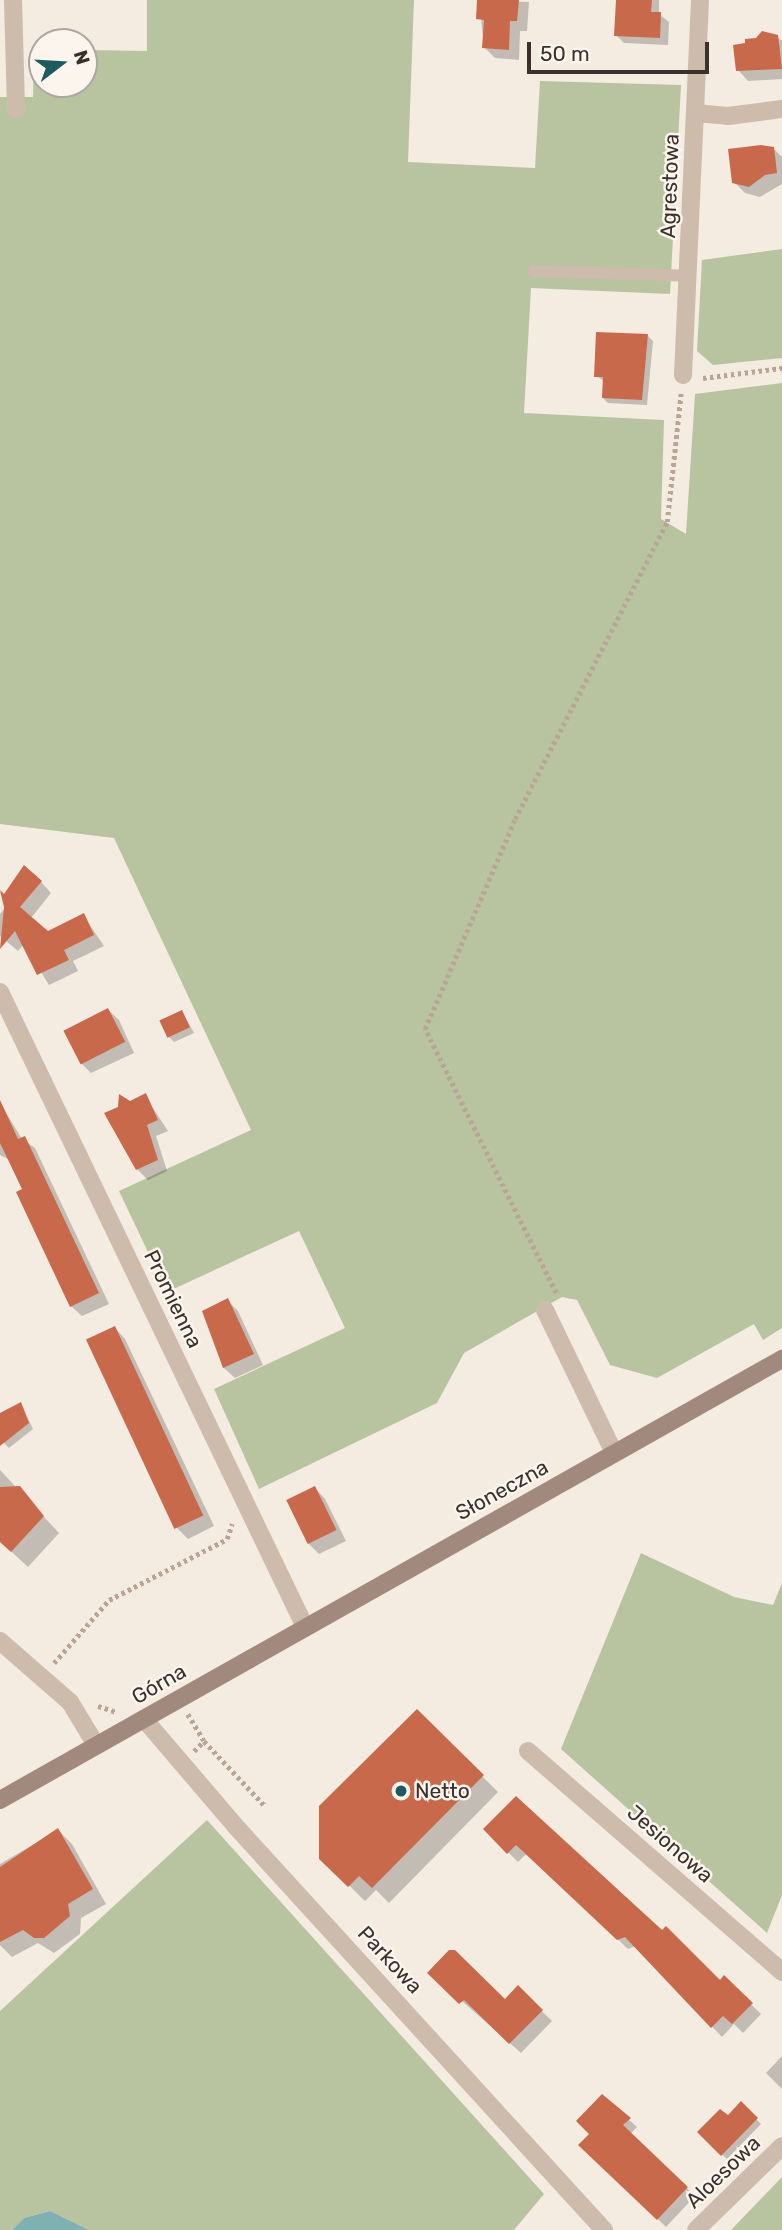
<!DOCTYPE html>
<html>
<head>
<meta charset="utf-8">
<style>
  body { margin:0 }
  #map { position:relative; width:782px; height:2230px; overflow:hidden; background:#f4ebe1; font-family:Rubik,sans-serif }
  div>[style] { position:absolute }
  .green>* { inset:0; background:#b8c4a0 }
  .water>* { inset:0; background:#7fb0b2 }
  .shadow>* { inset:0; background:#0003 }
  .building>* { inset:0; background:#c8694b; transform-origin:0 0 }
  .path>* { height:4.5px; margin-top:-2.25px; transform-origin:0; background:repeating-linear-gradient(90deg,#b9a596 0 3.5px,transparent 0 7px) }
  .lane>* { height:12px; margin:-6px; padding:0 6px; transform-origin:6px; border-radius:6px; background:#cdbbac }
  .street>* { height:18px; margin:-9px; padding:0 9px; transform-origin:9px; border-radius:9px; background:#cdbbac }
  .secondary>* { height:18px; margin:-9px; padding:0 9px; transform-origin:9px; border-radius:9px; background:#a18a7d }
  .dots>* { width:19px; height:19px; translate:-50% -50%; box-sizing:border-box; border:4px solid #fbf5ee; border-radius:50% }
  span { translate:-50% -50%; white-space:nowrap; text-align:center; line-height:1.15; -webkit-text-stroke:5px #fbf5ee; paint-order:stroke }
  .street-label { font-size:21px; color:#3b302b }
  .poi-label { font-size:21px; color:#3b302b }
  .left { translate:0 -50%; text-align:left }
  .north { position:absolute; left:28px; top:28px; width:70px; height:70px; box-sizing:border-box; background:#fbf5ee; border:2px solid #aea6a0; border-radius:50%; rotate:73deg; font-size:19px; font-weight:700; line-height:28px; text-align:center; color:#3b302b }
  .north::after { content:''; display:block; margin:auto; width:24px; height:32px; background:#1f5a5e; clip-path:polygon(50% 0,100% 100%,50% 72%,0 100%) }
  .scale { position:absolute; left:527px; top:42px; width:182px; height:32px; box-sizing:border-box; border:4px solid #3b302b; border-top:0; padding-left:9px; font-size:21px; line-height:24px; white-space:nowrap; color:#3b302b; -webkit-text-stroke:5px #fbf5ee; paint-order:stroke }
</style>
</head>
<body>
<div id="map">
  <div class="green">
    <div style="clip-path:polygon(147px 0,414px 0,408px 162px,535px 168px,540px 81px,681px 85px,670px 294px,531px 288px,524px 413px,664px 420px,661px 519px,686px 534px,695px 394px,782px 383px,782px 1328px,763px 1340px,754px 1324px,657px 1378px,610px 1365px,577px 1300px,562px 1297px,464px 1353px,437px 1403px,259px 1489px,214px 1389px,345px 1328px,299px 1231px,167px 1292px,119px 1191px,251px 1130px,114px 838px,0 824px,0 97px,33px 97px,34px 49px,42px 49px,42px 84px,84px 84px,84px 50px,147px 51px)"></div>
    <div style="clip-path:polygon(782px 249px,782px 358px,713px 365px,697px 351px,702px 260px)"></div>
    <div style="clip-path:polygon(641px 1553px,734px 1597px,773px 1605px,782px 1583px,782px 1895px,767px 1933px,561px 1749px)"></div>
    <div style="clip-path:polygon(207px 1820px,544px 2194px,514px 2230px,89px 2230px,50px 2211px,24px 2218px,12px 2230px,0 2230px,0 2011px)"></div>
    <div style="clip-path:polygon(782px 2177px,782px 2230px,731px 2230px)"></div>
  </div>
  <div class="water">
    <div style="clip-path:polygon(50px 2211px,87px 2229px,89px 2230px,12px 2230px,24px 2218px)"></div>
  </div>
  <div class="shadow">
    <div style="clip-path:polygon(479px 0,529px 2px,527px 31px,520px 31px,519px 60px,495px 58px,484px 47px)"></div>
    <div style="clip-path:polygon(617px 0,659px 0,659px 14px,669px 22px,668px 45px,624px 43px,616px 35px)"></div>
    <div style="clip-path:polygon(777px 37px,782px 41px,782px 79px,748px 81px,738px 70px,747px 45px)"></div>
    <div style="clip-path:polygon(774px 149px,782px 157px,782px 184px,760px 197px,745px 193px,734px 182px)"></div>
    <div style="clip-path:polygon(648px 336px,653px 341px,647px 405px,608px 403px,603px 398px,604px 381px,596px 376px)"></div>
    <div style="clip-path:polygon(41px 882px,51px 893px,31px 918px,48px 933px,84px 916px,104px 946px,73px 961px,78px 971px,49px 985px,24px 944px,18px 951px,0 936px,0 914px,6px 907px,0 892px,4px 896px)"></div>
    <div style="clip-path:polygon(108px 1010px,119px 1020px,134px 1053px,91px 1073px,81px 1063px)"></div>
    <div style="clip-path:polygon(182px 1012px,194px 1033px,174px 1042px,169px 1037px)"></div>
    <div style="clip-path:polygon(145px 1096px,168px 1131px,156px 1136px,167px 1171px,148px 1180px,137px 1169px,130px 1103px)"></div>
    <div style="clip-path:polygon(0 1103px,22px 1139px,35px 1148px,109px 1304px,82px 1316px,71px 1306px,10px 1160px,0 1155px)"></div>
    <div style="clip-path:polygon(227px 1300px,238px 1311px,263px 1365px,235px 1378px,224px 1368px,204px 1312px)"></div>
    <div style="clip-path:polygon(115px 1328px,125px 1339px,214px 1526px,188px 1539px,177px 1528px)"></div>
    <div style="clip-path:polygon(21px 1404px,33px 1429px,9px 1448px,0 1439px,0 1415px)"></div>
    <div style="clip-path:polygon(0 1470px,59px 1533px,28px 1567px,0 1541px)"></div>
    <div style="clip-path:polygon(315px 1488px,325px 1499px,346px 1541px,319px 1554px,308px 1543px)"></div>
    <div style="clip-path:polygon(417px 1711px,498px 1792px,389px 1903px,376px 1890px,365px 1901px,321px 1858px)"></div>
    <div style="clip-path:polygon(516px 1799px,720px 1982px,724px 1978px,761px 2014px,743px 2033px,734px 2024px,722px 2037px,636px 1946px,628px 1949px,527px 1853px,518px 1862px,485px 1829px)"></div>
    <div style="clip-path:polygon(58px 1830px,72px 1844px,106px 1904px,81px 1918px,80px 1934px,54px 1953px,38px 1943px,12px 1957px,0 1945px,0 1864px)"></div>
    <div style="clip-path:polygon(430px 1973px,505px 2002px,518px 1988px,552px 2021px,521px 2053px)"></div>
    <div style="clip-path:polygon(782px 2056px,782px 2089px,766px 2073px)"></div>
    <div style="clip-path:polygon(602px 2096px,637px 2127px,630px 2134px,695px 2196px,666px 2227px,581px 2145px,591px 2134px)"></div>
    <div style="clip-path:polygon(741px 2104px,761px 2124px,727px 2159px,699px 2132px,728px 2118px)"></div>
  </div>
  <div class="building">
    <div style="clip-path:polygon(477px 0,519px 0,517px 21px,510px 21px,509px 50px,482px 48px,484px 20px,476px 19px)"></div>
    <div style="clip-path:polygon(616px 0,652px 0,651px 12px,661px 12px,660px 38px,614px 36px)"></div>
    <div style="clip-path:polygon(762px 31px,778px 35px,782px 69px,736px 71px,733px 45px,745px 43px,745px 39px,756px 38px)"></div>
    <div style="clip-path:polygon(761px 145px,774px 147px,777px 173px,765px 175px,749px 187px,732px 183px,728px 149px)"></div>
    <div style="clip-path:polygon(596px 332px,648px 334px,642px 400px,602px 398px,603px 377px,594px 377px)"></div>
    <div style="clip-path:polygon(24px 865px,42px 881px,20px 907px,48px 931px,84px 913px,94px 935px,64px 950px,69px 960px,37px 975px,15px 931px,0 949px,4px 907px,0 890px,4px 894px)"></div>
    <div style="left:108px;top:1008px;width:38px;height:50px;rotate:63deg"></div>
    <div style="left:182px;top:1010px;width:19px;height:25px;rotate:65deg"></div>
    <div style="clip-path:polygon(146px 1093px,158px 1120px,147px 1125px,158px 1160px,136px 1170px,104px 1113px,118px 1107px,119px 1094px,130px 1101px)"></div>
    <div style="clip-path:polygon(0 1100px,18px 1139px,25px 1136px,99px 1293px,70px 1307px,16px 1192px,22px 1189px,0 1143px)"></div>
    <div style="clip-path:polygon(228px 1298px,254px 1354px,223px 1368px,202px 1311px)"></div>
    <div style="left:115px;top:1326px;width:209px;height:32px;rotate:65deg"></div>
    <div style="clip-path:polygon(21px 1402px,29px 1423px,0 1446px,0 1413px)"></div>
    <div style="clip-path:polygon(20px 1486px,44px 1516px,11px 1552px,0 1542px,0 1487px)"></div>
    <div style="left:315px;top:1486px;width:49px;height:32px;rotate:64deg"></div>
    <div style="clip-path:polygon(417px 1709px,484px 1775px,372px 1888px,359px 1876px,348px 1887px,319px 1859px,319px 1806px)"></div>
    <div style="clip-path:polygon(516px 1796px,662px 1930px,666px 1926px,720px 1980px,724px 1975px,753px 2003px,732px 2024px,723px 2016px,711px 2028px,625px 1937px,617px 1940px,516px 1845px,507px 1854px,483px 1829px)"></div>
    <div style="clip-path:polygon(58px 1828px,93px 1889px,68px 1904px,70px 1916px,44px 1938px,34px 1938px,23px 1930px,0 1942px,0 1867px)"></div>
    <div style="clip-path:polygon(449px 1950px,455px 1950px,505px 1999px,518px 1985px,543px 2010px,509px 2044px,464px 2000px,459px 2004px,427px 1973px)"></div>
    <div style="clip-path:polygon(602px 2094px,631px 2118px,623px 2125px,688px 2187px,657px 2220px,578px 2145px,589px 2134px,576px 2121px)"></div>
    <div style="clip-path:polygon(741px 2101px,758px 2118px,721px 2156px,697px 2132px,720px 2109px,728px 2115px)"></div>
  </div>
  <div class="path">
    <div style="left:703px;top:378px;width:80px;rotate:-7.2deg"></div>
    <div style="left:556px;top:1293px;width:295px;rotate:-116.4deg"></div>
    <div style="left:425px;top:1029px;width:228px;rotate:-66.8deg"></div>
    <div style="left:515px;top:819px;width:334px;rotate:-62.9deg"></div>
    <div style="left:667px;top:522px;width:129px;rotate:-83.8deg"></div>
    <div style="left:54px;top:1663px;width:84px;rotate:-48.9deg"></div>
    <div style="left:109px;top:1600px;width:133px;rotate:-27.3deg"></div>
    <div style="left:227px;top:1539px;width:16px;rotate:-72deg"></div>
    <div style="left:98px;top:1706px;width:19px;rotate:18deg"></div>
    <div style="left:188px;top:1714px;width:31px;rotate:59deg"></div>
    <div style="left:204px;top:1741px;width:88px;rotate:46.8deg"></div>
    <div style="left:194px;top:1751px;width:14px;rotate:-45deg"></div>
  </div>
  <div class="lane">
    <div style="left:534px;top:271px;width:155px;rotate:1.8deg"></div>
  </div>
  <div class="street">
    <div style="left:13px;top:0;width:110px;rotate:88.4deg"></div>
    <div style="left:695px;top:113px;width:33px;rotate:5deg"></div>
    <div style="left:728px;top:116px;width:54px;rotate:-7.4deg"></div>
    <div style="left:683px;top:375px;width:375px;rotate:-87.4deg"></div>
    <div style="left:0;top:992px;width:704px;rotate:64.34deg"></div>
    <div style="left:545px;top:1310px;width:159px;rotate:64.2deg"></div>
    <div style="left:0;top:1641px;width:93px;rotate:41.1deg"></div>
    <div style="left:70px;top:1702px;width:50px;rotate:58.8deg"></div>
    <div style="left:144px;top:1719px;width:145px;rotate:49.5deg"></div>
    <div style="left:238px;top:1829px;width:543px;rotate:47.61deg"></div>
    <div style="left:528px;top:1751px;width:337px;rotate:41deg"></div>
    <div style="left:696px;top:2230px;width:120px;rotate:-44.3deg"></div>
  </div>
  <div class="secondary">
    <div style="left:0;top:1800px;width:898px;rotate:-29.42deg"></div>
  </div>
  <div class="dots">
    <div style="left:401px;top:1791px;background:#1f5a5e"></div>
  </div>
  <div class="street-label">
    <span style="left:670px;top:186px;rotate:-88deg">Agrestowa</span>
    <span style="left:173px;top:1299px;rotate:64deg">Promienna</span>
    <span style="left:502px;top:1490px;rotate:-29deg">Słoneczna</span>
    <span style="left:159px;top:1684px;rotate:-30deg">Górna</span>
    <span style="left:670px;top:1844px;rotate:41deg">Jesionowa</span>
    <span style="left:390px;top:1960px;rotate:47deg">Parkowa</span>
    <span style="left:723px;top:2172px;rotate:-44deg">Aloesowa</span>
  </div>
  <div class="poi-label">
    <span class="left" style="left:415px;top:1791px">Netto</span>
  </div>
  <div class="north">N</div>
  <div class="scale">50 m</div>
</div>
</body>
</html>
